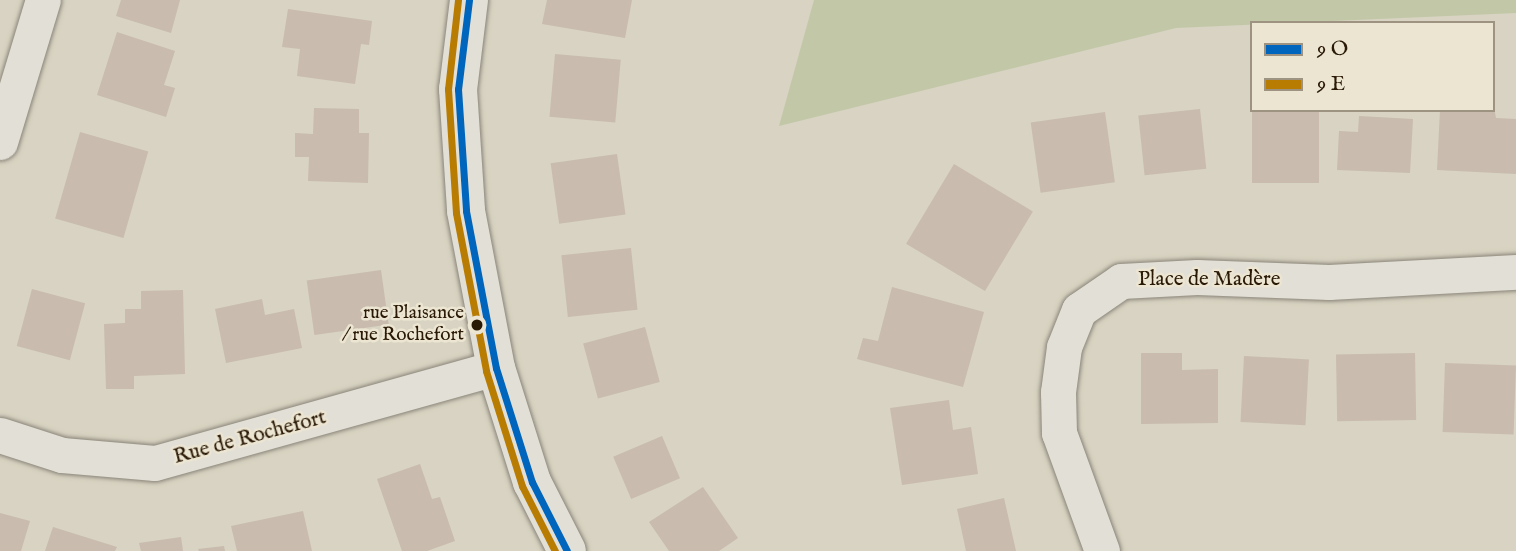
<!DOCTYPE html>
<html>
<head>
<meta charset="utf-8">
<style>
  body { margin:0 }
  #map { position:relative; width:1516px; height:551px; overflow:hidden; background:#d8d3c2; font-family:"IM FELL English",serif }
  div>[style] { position:absolute }
  .green>* { inset:0; background:#c2c8a7 }
  .building>* { inset:0; background:#c9bbae; transform-origin:0 0 }
  .roads { filter:drop-shadow(0 0 2px #8a8579) drop-shadow(0 0 2px #8a8579) }
  .minor>* { height:35px; margin:-17.5px; padding:0 17.5px; transform-origin:17.5px; border-radius:17.5px; background:#e2dfd6 }
  .tertiary>* { height:38px; margin:-19px; padding:0 19px; transform-origin:19px; border-radius:19px; background:#e2dfd6 }
  .bus-1>* { height:7px; margin:-3.5px; padding:0 3.5px; transform-origin:3.5px; border-radius:3.5px; background:#0065bd }
  .bus-2>* { height:7px; margin:-3.5px; padding:0 3.5px; transform-origin:3.5px; border-radius:3.5px; background:#b97c02 }
  .dots>* { width:19px; height:19px; translate:-50% -50%; box-sizing:border-box; border:4px solid #ece5d2; border-radius:50% }
  span { translate:-50% -50%; white-space:nowrap; text-align:center; line-height:1.15; -webkit-text-stroke:5px #ece5d2; paint-order:stroke }
  .bus-label { font-size:19px; color:#291905 }
  .right { translate:-100% -50%; text-align:right }
  .street-label { font-size:21px; color:#291905 }
  .legend { position:absolute; left:1250px; top:21px; width:245px; height:91px; box-sizing:border-box; background:#ece5d2; border:2px solid #9e9380; margin:0; padding:9px 12px; list-style:none; font-size:21px; color:#291905 }
  .legend li { display:flex; align-items:center; gap:14px; height:35px }
  .legend b { width:35px; border:2px solid #9e9380 }
</style>
</head>
<body>
<div id="map">
  <div class="green">
    <div style="clip-path:polygon(814px 0,1516px 0,1516px 13px,1176px 28px,779px 126px)"></div>
  </div>
  <div class="building">
    <div style="clip-path:polygon(121px 0,180px 0,171px 33px,116px 16px)"></div>
    <div style="clip-path:polygon(547px 0,632px 0,625px 38px,542px 24px)"></div>
    <div style="clip-path:polygon(288px 9px,372px 21px,369px 45px,361px 44px,355px 84px,297px 76px,300px 49px,282px 47px)"></div>
    <div style="clip-path:polygon(117px 32px,175px 51px,164px 85px,175px 88px,166px 117px,97px 95px)"></div>
    <div style="left:555px;top:54px;width:66px;height:63px;rotate:5deg"></div>
    <div style="clip-path:polygon(1493px 103px,1496px 118px,1516px 119px,1516px 174px,1437px 170px,1440px 110px,1493px 110px)"></div>
    <div style="clip-path:polygon(314px 108px,359px 109px,359px 133px,369px 133px,368px 183px,308px 181px,309px 157px,295px 157px,295px 133px,313px 134px)"></div>
    <div style="left:1200px;top:109px;width:60px;height:62px;rotate:84deg"></div>
    <div style="left:1252px;top:110px;width:67px;height:73px"></div>
    <div style="left:1105px;top:112px;width:71px;height:75px;rotate:82deg"></div>
    <div style="clip-path:polygon(1359px 116px,1413px 119px,1410px 173px,1337px 170px,1339px 131px,1358px 132px)"></div>
    <div style="left:80px;top:132px;width:71px;height:90px;rotate:16deg"></div>
    <div style="left:617px;top:154px;width:61px;height:67px;rotate:82deg"></div>
    <div style="left:954px;top:164px;width:92px;height:93px;rotate:31deg"></div>
    <div style="left:631px;top:248px;width:62px;height:70px;rotate:84deg"></div>
    <div style="left:381px;top:270px;width:55px;height:75px;rotate:82deg"></div>
    <div style="clip-path:polygon(892px 287px,984px 312px,963px 387px,857px 359px,863px 338px,878px 341px)"></div>
    <div style="left:32px;top:289px;width:55px;height:59px;rotate:15deg"></div>
    <div style="clip-path:polygon(183px 290px,185px 374px,134px 376px,134px 389px,106px 389px,104px 324px,125px 323px,125px 309px,141px 309px,141px 291px)"></div>
    <div style="clip-path:polygon(262px 299px,265px 315px,294px 309px,302px 348px,226px 363px,215px 309px)"></div>
    <div style="left:645px;top:327px;width:57px;height:64px;rotate:75deg"></div>
    <div style="clip-path:polygon(1141px 353px,1182px 353px,1182px 370px,1218px 369px,1218px 423px,1141px 424px)"></div>
    <div style="left:1415px;top:353px;width:67px;height:79px;rotate:89deg"></div>
    <div style="left:1244px;top:356px;width:65px;height:66px;rotate:3deg"></div>
    <div style="left:1445px;top:363px;width:71px;height:69px;rotate:2deg"></div>
    <div style="clip-path:polygon(949px 400px,953px 430px,971px 427px,978px 474px,902px 485px,890px 408px)"></div>
    <div style="left:662px;top:436px;width:46px;height:53px;rotate:67deg"></div>
    <div style="clip-path:polygon(420px 464px,432px 499px,440px 497px,455px 541px,427px 551px,402px 551px,377px 479px)"></div>
    <div style="clip-path:polygon(703px 487px,738px 538px,719px 551px,669px 551px,649px 522px)"></div>
    <div style="clip-path:polygon(1004px 498px,1016px 551px,966px 551px,957px 509px)"></div>
    <div style="clip-path:polygon(303px 511px,312px 551px,237px 551px,231px 526px)"></div>
    <div style="clip-path:polygon(0 513px,30px 521px,21px 551px,0 551px)"></div>
    <div style="clip-path:polygon(53px 527px,117px 547px,115px 551px,45px 551px)"></div>
    <div style="clip-path:polygon(181px 537px,183px 551px,141px 551px,139px 543px)"></div>
    <div style="clip-path:polygon(224px 546px,225px 551px,199px 551px,198px 549px)"></div>
  </div>
  <div class="roads">
    <div class="minor">
      <div style="left:0;top:142px;width:148px;rotate:-73.2deg"></div>
      <div style="left:0;top:435px;width:65px;rotate:17.9deg"></div>
      <div style="left:62px;top:455px;width:93px;rotate:4.9deg"></div>
      <div style="left:155px;top:463px;width:354px;rotate:-15.6deg"></div>
      <div style="left:1102px;top:551px;width:126px;rotate:-110deg"></div>
      <div style="left:1059px;top:433px;width:41px;rotate:-91.4deg"></div>
      <div style="left:1058px;top:392px;width:45px;rotate:-82.4deg"></div>
      <div style="left:1064px;top:347px;width:40px;rotate:-68deg"></div>
      <div style="left:1079px;top:310px;width:51px;rotate:-34.6deg"></div>
      <div style="left:1121px;top:281px;width:76px;rotate:-3deg"></div>
      <div style="left:1197px;top:277px;width:132px;rotate:2.2deg"></div>
      <div style="left:1329px;top:282px;width:187px;rotate:-3.1deg"></div>
    </div>
    <div class="tertiary">
      <div style="left:469px;top:0;width:90px;rotate:97deg"></div>
      <div style="left:458px;top:89px;width:122px;rotate:86.2deg"></div>
      <div style="left:466px;top:211px;width:160px;rotate:79.2deg"></div>
      <div style="left:496px;top:368px;width:120px;rotate:72.5deg"></div>
      <div style="left:532px;top:482px;width:77px;rotate:63.1deg"></div>
    </div>
  </div>
  <div class="bus-1">
    <div style="left:469px;top:0;width:90px;rotate:97deg"></div>
    <div style="left:458px;top:89px;width:122px;rotate:86.2deg"></div>
    <div style="left:466px;top:211px;width:160px;rotate:79.2deg"></div>
    <div style="left:496px;top:368px;width:120px;rotate:72.5deg"></div>
    <div style="left:532px;top:482px;width:77px;rotate:63.1deg"></div>
  </div>
  <div class="bus-2">
    <div style="left:458px;top:0;width:90px;rotate:96.4deg"></div>
    <div style="left:448px;top:89px;width:124px;rotate:86.3deg"></div>
    <div style="left:456px;top:213px;width:161px;rotate:79.2deg"></div>
    <div style="left:486px;top:371px;width:121px;rotate:72.6deg"></div>
    <div style="left:522px;top:486px;width:73px;rotate:63.1deg"></div>
  </div>
  <div class="dots">
    <div style="left:477px;top:325px;background:#291905"></div>
  </div>
  <div class="bus-label">
    <span class="right" style="left:464px;top:325px">rue Plaisance<br>/ rue Rochefort</span>
  </div>
  <div class="street-label">
    <span style="left:1209px;top:280px">Place de Madère</span>
    <span style="left:250px;top:438px;rotate:-15deg">Rue de Rochefort</span>
  </div>
  <ul class="legend">
  <li><b style="height:9px;background:#0065bd"></b>9 O</li>
  <li><b style="height:9px;background:#b97c02"></b>9 E</li>
  </ul>
</div>
</body>
</html>
